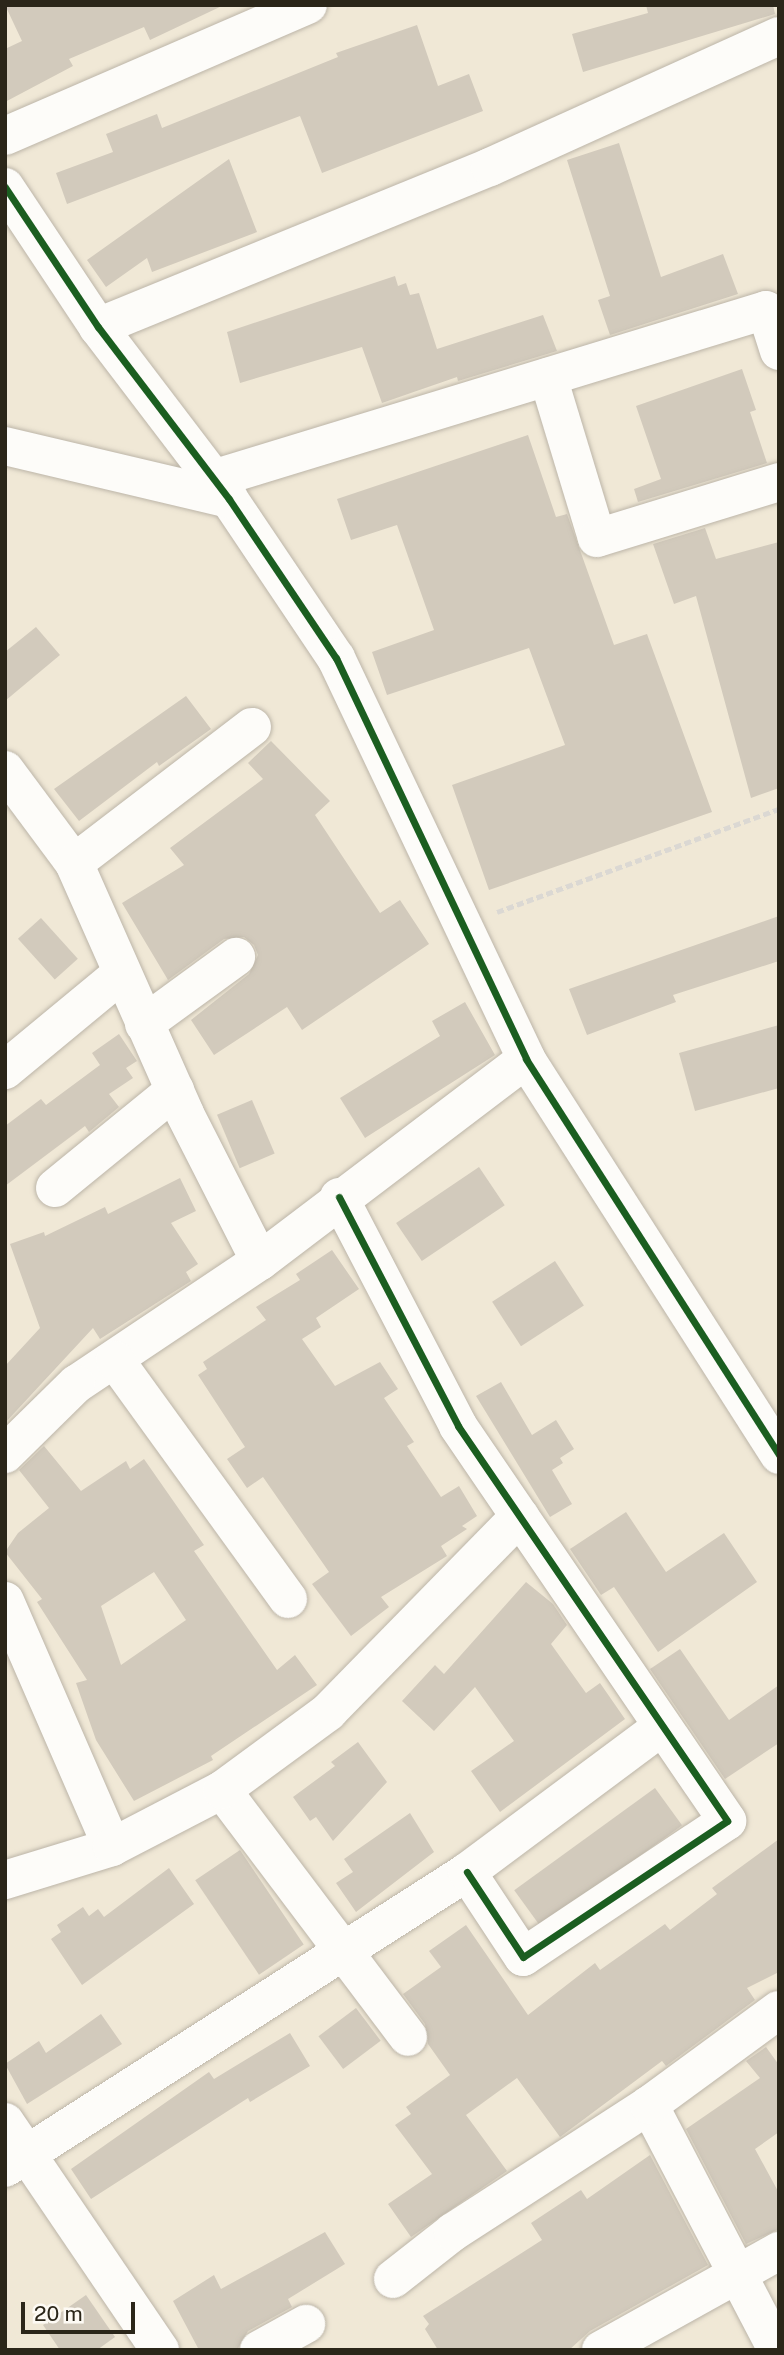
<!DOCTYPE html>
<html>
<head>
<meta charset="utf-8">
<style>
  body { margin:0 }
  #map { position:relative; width:784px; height:2355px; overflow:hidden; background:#f0e8d6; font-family:"Public Sans",sans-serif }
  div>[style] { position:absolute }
  .building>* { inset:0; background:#d2cabc; transform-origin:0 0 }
  .path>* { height:4.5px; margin-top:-2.25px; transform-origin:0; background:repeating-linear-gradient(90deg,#dbd8d3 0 7px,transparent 0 10.5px) }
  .roads { filter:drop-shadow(0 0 2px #bcb5a8) drop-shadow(0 0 2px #bcb5a8) }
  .minor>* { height:38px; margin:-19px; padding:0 19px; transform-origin:19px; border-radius:19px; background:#fdfcf9 }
  .cycleway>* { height:7px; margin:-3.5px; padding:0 3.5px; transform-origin:3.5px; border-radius:3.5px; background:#1b5e20 }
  span { translate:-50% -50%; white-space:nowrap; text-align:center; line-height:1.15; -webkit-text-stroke:5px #fdfaf4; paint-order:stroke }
  .frame { position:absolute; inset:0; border:7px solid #2b2619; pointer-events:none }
  .scale { position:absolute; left:21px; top:2302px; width:114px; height:32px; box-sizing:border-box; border:4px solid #2b2619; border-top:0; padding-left:9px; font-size:21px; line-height:24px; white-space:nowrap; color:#2b2619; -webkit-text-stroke:5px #fdfaf4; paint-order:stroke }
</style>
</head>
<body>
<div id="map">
  <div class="building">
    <div style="clip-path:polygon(5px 5px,224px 5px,150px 40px,144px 27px,69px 59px,73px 66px,5px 102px,5px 49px,22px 41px)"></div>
    <div style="clip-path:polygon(646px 5px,773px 5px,775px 14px,583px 72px,572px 34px,648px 13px)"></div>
    <div style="clip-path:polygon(417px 25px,438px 86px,469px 74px,483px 111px,322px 173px,300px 116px,67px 204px,56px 173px,113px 152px,106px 134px,157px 114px,162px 128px,338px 57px,336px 53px)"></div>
    <div style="clip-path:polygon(619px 143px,661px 277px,723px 254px,738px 294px,610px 335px,598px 300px,610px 296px,567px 160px)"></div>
    <div style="clip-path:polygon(229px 159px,257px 232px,152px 272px,147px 258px,106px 287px,87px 260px)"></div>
    <div style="clip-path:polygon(395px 276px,398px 286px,406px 283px,410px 295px,419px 293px,437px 349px,543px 315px,557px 351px,458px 381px,457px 377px,382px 403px,362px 347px,240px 383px,227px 332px)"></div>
    <div style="clip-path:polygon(742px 369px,756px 410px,750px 412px,767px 463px,638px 502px,634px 489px,661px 479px,636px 406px)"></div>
    <div style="clip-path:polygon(528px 435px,556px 517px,567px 514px,614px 645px,647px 634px,712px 812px,489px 890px,452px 785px,565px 745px,529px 648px,387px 695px,372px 652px,434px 630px,397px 525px,351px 540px,337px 499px)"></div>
    <div style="clip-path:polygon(705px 528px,716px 559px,779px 542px,779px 788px,751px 798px,696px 596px,674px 604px,653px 544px)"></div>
    <div style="clip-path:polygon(36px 627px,60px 655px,5px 701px,5px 652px)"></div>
    <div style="clip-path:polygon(186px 696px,211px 729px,159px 766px,157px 762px,79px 821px,54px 789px)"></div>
    <div style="clip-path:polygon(271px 741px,330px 801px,315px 815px,380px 913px,400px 900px,429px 944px,302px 1030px,287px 1007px,214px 1055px,191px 1020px,249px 974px,258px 955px,254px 945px,244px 937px,224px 939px,168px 980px,122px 903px,184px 865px,170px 848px,263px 779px,248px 763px)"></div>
    <div style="clip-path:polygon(779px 916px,779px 961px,673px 995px,676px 1002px,587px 1035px,569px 989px)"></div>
    <div style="left:41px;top:918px;width:55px;height:31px;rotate:48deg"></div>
    <div style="clip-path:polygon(465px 1002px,495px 1055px,365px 1138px,340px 1098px,440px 1036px,432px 1021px)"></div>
    <div style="clip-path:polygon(779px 1025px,779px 1088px,695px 1111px,679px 1053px)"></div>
    <div style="clip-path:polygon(119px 1034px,137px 1061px,126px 1068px,133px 1078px,109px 1094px,119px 1107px,89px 1132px,85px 1126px,5px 1186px,5px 1126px,41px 1099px,46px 1105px,100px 1065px,92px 1053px)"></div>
    <div style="left:252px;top:1100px;width:58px;height:38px;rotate:67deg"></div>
    <div style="left:479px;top:1167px;width:46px;height:100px;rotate:56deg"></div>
    <div style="clip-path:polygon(180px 1178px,196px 1211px,171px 1223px,198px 1264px,186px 1272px,191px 1281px,100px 1339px,93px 1328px,5px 1423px,5px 1366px,40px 1328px,10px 1244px,44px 1232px,45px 1236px,105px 1207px,108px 1214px)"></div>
    <div style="clip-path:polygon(332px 1250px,359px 1289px,316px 1318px,321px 1327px,302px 1339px,335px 1386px,380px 1362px,398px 1389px,384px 1398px,414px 1442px,407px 1446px,441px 1497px,459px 1486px,477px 1516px,462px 1526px,467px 1529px,441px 1546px,447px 1556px,381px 1597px,389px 1607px,351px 1636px,312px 1584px,329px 1572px,263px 1477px,247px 1488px,227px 1459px,245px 1447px,198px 1375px,207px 1369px,203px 1362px,266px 1320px,256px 1307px,300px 1280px,296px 1274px)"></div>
    <div style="left:555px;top:1261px;width:53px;height:75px;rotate:57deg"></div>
    <div style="clip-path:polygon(501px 1382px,532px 1435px,556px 1420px,574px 1449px,560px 1458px,563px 1463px,552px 1470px,572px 1504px,550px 1517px,476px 1396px)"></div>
    <div style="clip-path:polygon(evenodd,44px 1446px,81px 1491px,126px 1461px,130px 1469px,144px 1459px,204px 1545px,194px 1551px,277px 1670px,295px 1655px,317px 1685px,211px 1756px,213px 1760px,134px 1801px,96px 1740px,76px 1683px,87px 1680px,37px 1602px,42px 1599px,5px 1552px,18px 1533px,49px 1508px,19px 1470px,44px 1446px,154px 1572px,186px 1620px,121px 1665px,101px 1606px,154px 1572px)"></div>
    <div style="clip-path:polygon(626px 1512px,666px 1572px,724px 1533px,757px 1582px,658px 1652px,614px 1587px,601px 1595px,570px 1549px)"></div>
    <div style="clip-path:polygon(526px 1582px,553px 1604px,567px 1625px,551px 1644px,586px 1693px,600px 1683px,625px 1719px,500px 1812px,471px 1771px,514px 1741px,475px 1687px,434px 1731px,402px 1701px,435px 1665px,444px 1674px)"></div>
    <div style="clip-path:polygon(680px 1649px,729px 1720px,779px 1685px,779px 1743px,725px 1779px,650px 1669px)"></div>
    <div style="clip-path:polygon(358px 1742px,387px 1782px,333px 1841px,316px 1817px,310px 1821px,293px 1797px,335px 1766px,331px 1762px)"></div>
    <div style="left:655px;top:1788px;width:46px;height:174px;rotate:54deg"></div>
    <div style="clip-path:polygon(410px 1813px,434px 1852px,356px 1912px,336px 1883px,353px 1872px,344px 1859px)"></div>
    <div style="clip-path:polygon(779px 1839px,779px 1972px,747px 1988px,755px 2000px,666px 2066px,662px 2061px,560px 2137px,517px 2078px,466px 2115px,507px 2171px,411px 2237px,388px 2204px,432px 2174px,395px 2125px,411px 2114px,406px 2107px,450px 2075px,428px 2044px,425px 2024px,403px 1994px,441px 1967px,429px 1951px,466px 1925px,528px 2015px,595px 1963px,600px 1970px,665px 1924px,670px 1930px,717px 1894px,712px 1888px)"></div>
    <div style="left:240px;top:1850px;width:114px;height:54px;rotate:56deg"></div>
    <div style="clip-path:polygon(169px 1868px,194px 1904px,82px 1985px,51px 1939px,61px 1932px,57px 1925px,83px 1907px,89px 1916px,98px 1909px,104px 1917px)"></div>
    <div style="left:356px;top:2008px;width:41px;height:47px;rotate:53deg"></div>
    <div style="clip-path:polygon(101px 2014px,122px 2044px,27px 2104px,5px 2064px,39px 2041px,46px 2053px)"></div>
    <div style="clip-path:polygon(290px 2033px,310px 2066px,250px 2102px,248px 2098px,91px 2199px,71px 2169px,209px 2072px,214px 2079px)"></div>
    <div style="clip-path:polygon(766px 2047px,779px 2065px,779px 2132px,755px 2149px,779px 2193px,779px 2229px,746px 2244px,686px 2129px,760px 2078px,746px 2061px)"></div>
    <div style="clip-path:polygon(650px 2155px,708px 2265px,590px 2331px,569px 2350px,438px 2350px,425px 2329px,429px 2324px,423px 2316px,542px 2240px,531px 2223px,581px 2190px,587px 2199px)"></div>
    <div style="clip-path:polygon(325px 2232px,345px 2264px,288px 2299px,292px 2307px,248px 2331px,237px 2350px,199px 2350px,173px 2301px,214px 2275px,221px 2289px)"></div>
    <div style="clip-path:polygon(86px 2295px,115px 2337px,97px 2350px,60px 2350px,43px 2325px)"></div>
  </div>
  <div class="path">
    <div style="left:497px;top:912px;width:300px;rotate:-20.1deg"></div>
  </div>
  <div class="roads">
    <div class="minor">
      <div style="left:5px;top:136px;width:330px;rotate:-23.4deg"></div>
      <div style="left:5px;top:187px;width:168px;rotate:56.4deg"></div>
      <div style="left:98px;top:327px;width:216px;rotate:52.7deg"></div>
      <div style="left:229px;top:499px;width:192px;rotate:56.1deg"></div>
      <div style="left:336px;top:658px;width:444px;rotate:64.6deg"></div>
      <div style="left:526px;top:1059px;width:470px;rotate:57.4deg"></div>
      <div style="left:98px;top:327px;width:423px;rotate:-22.2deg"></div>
      <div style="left:490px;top:167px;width:317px;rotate:-24.4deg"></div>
      <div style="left:548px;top:377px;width:168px;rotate:73.1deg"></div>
      <div style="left:597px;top:538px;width:190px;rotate:-17.1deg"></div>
      <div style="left:5px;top:446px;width:230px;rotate:13.3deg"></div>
      <div style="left:213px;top:479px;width:578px;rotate:-16.99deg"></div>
      <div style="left:766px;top:310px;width:43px;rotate:72.4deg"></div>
      <div style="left:5px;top:770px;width:116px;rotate:53.4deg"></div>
      <div style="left:74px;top:863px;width:274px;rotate:66.1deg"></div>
      <div style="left:185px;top:1114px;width:165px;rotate:63deg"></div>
      <div style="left:260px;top:1261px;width:221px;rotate:146.2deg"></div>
      <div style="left:76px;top:1384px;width:100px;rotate:135.4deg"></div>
      <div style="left:74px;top:863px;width:224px;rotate:-37.4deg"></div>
      <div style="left:144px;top:1024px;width:114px;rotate:-36.1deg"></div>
      <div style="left:5px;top:1070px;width:151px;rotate:-39.6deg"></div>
      <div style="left:55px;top:1188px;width:155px;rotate:-39.2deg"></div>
      <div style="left:339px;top:1197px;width:258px;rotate:62.5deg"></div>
      <div style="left:458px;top:1426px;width:478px;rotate:55.7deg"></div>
      <div style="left:727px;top:1821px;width:245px;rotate:146.3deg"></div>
      <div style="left:523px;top:1957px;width:102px;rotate:-123.4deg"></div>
      <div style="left:260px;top:1261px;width:334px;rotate:-37.2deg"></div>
      <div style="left:115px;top:1360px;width:295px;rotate:54.1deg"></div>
      <div style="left:5px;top:1601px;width:268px;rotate:66.5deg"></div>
      <div style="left:222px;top:1790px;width:309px;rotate:53deg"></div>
      <div style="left:5px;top:1880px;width:112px;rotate:-17.1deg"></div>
      <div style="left:112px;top:1847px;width:124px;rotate:-27.4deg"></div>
      <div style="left:222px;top:1790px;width:132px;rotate:-36.3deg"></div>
      <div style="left:328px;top:1712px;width:274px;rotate:-45.6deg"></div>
      <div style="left:649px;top:2105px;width:276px;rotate:62.4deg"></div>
      <div style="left:5px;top:2122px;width:276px;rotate:55.8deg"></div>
      <div style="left:5px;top:2168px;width:549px;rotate:-32.65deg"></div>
      <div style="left:467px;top:1872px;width:241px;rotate:-36.7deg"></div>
      <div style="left:393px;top:2279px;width:76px;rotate:-38.1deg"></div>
      <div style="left:453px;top:2232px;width:234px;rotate:-32.9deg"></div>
      <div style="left:649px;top:2105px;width:161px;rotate:-36.2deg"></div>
      <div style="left:259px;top:2350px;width:54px;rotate:-29deg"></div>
      <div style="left:601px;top:2350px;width:204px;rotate:-29.1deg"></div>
    </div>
  </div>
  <div class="cycleway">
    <div style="left:5px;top:187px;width:168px;rotate:56.4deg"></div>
    <div style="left:98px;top:327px;width:216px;rotate:52.7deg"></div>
    <div style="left:229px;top:499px;width:192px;rotate:56.1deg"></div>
    <div style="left:336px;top:658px;width:444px;rotate:64.6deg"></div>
    <div style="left:526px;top:1059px;width:470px;rotate:57.4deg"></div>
    <div style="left:339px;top:1197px;width:258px;rotate:62.5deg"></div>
    <div style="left:458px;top:1426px;width:478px;rotate:55.7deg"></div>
    <div style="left:727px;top:1821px;width:245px;rotate:146.3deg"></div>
    <div style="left:523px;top:1957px;width:102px;rotate:-123.4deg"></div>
  </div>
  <div class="frame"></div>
  <div class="scale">20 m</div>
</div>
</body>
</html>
